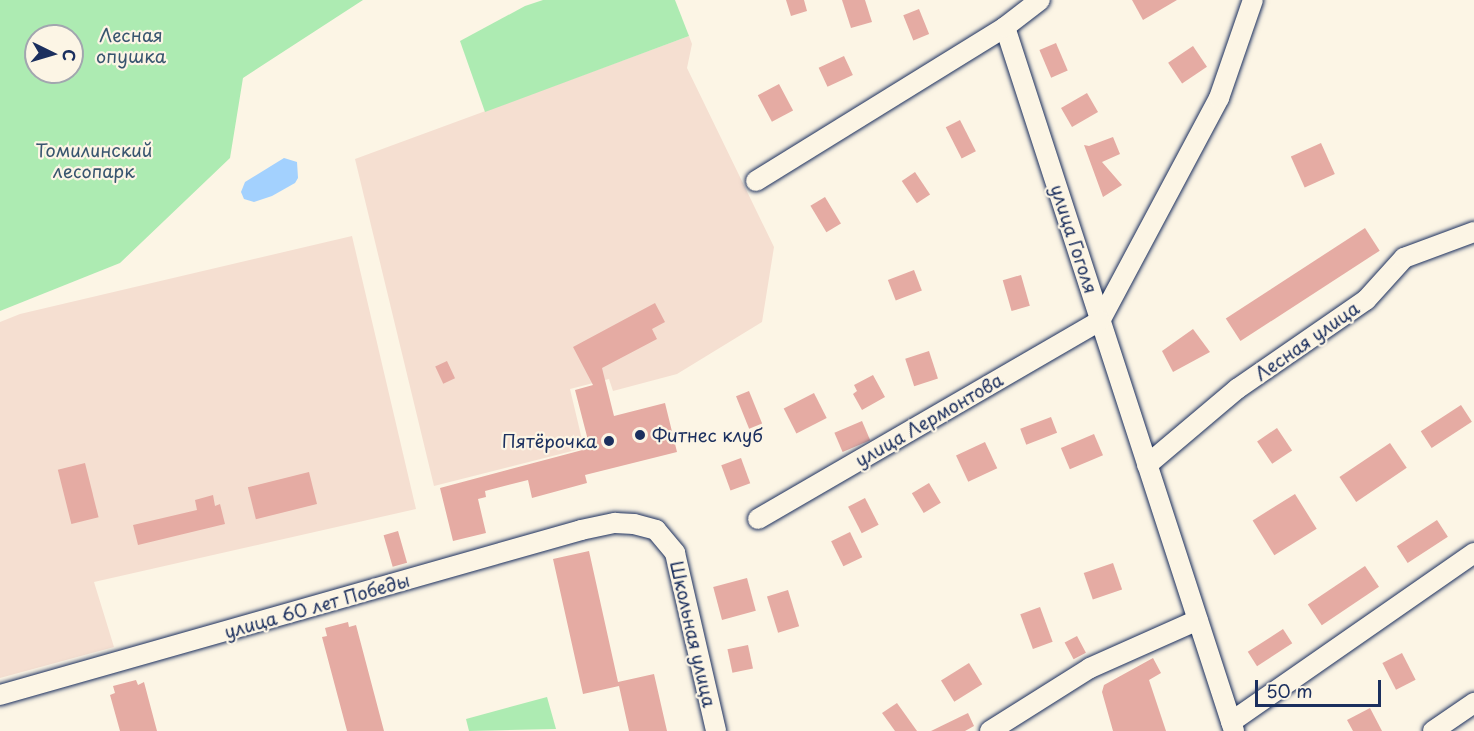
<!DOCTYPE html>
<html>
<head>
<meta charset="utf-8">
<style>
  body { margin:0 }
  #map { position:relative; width:1474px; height:731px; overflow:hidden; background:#fcf5e5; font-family:"Playpen Sans",sans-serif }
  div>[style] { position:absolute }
  .built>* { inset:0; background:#f5dfd1 }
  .green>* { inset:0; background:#adebb2 }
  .water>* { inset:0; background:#a3d1fe }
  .building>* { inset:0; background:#e5aba3; transform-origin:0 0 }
  .roads { filter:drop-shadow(0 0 2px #1b2f5e) drop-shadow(0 0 2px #1b2f5e) }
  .minor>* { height:20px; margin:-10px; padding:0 10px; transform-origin:10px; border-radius:10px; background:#fcf5e5 }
  .dots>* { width:16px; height:16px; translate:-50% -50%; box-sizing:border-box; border:3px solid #fcf5e5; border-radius:50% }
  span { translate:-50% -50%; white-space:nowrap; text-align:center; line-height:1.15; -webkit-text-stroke:4.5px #fcf5e5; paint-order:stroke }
  .park-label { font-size:18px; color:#38556f }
  .street-label { font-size:18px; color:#1b2f5e }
  .poi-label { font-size:18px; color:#1b2f5e }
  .left { translate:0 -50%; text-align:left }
  .right { translate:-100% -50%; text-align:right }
  .north { position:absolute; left:24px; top:24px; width:60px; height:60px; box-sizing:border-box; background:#fcf5e5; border:2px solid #a2a6af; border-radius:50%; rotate:95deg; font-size:16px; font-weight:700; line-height:24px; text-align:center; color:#1b2f5e }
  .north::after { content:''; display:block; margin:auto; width:21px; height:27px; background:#1b2f5e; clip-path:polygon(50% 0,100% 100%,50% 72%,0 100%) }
  .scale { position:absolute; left:1255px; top:680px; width:126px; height:27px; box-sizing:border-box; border:3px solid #1b2f5e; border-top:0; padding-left:8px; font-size:18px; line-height:21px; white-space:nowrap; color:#1b2f5e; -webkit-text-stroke:4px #fcf5e5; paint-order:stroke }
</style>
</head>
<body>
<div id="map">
  <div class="built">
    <div style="clip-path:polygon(689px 36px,692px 44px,687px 68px,774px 247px,762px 322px,677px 374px,613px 391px,609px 379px,570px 389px,584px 448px,434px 486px,355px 159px)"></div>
    <div style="clip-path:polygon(352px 236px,416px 509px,94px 582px,114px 647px,0 678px,0 322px,20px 314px)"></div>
  </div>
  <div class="green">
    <div style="clip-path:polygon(evenodd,0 0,363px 0,243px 78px,230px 158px,120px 263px,0 311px,0 0,36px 36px,72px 36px,72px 72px,36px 72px,36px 36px)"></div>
    <div style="clip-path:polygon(543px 0,675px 0,689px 36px,485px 112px,460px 41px,525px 6px)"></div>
    <div style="clip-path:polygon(547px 697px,556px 729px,469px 731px,466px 719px)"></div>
  </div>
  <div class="water">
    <div style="clip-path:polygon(284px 158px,297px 162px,298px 178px,295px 183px,272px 196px,254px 202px,244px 199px,241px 192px,245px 182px)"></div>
  </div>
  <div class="building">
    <div style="clip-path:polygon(786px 0,804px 0,807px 11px,791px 16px)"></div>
    <div style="clip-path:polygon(842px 0,865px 0,872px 22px,851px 28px)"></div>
    <div style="clip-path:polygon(1132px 0,1177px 0,1143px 20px)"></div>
    <div style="left:919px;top:9px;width:27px;height:17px;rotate:68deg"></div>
    <div style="left:1056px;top:43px;width:30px;height:18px;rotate:67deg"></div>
    <div style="left:1193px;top:46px;width:25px;height:30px;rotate:56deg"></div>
    <div style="left:844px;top:56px;width:21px;height:28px;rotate:65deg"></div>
    <div style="left:779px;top:84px;width:30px;height:24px;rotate:62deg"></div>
    <div style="left:1087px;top:93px;width:22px;height:30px;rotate:60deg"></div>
    <div style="left:960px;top:120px;width:35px;height:16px;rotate:63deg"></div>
    <div style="clip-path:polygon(1113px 137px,1120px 154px,1102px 162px,1122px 185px,1103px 197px,1084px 145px,1089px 146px)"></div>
    <div style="left:1321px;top:143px;width:34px;height:33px;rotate:66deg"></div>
    <div style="left:915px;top:172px;width:27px;height:16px;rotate:56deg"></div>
    <div style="left:825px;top:197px;width:31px;height:17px;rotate:59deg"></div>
    <div style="left:1365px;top:228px;width:27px;height:166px;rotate:57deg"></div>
    <div style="left:914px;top:270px;width:22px;height:28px;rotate:69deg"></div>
    <div style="left:1021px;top:275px;width:32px;height:19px;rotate:74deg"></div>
    <div style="clip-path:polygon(655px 303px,665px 322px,652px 329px,657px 339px,602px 368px,614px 416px,665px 403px,677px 452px,585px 475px,587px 483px,532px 498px,528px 480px,485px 491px,486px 497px,478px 499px,486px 533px,453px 541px,440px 488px,590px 448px,575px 390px,593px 385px,573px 347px)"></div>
    <div style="clip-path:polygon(1193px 329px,1210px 352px,1173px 372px,1162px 351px)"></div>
    <div style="left:929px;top:351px;width:29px;height:25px;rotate:72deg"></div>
    <div style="left:447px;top:361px;width:19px;height:13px;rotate:65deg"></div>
    <div style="clip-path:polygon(873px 375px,885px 397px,862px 410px,853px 394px,857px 391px,854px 385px)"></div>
    <div style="left:749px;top:391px;width:35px;height:14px;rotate:68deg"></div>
    <div style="left:814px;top:393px;width:28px;height:34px;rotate:63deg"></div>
    <div style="left:1461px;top:405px;width:20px;height:48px;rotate:57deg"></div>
    <div style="left:1051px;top:417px;width:17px;height:33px;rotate:69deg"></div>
    <div style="left:862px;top:421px;width:21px;height:30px;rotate:67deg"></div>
    <div style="left:1277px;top:428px;width:27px;height:24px;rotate:56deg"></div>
    <div style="left:1094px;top:434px;width:23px;height:36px;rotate:67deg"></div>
    <div style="left:985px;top:442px;width:29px;height:32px;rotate:65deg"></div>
    <div style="left:1390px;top:443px;width:30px;height:61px;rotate:56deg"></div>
    <div style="left:741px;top:458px;width:27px;height:21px;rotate:70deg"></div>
    <div style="left:85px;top:463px;width:56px;height:28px;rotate:76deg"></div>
    <div style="left:309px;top:472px;width:33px;height:63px;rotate:76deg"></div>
    <div style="left:929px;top:483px;width:23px;height:20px;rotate:59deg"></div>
    <div style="left:1295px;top:494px;width:41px;height:50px;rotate:58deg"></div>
    <div style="clip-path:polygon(213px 495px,215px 506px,220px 504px,225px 524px,138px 545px,133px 525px,197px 510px,195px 500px)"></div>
    <div style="left:865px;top:498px;width:30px;height:19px;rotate:63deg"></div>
    <div style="left:1437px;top:520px;width:20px;height:48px;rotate:57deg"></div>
    <div style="left:398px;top:531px;width:33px;height:15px;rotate:74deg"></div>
    <div style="left:850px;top:532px;width:28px;height:21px;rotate:64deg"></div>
    <div style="clip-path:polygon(589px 551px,618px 682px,654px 674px,667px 731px,629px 731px,619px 686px,583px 694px,553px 559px)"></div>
    <div style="left:1113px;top:563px;width:28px;height:31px;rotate:71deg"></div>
    <div style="left:1365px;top:566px;width:25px;height:69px;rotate:56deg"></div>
    <div style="left:747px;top:578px;width:34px;height:35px;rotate:75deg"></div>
    <div style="left:788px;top:590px;width:38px;height:22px;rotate:73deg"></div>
    <div style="left:1040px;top:607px;width:37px;height:21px;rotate:70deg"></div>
    <div style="clip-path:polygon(348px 622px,349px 627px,356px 625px,384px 731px,347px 731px,322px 637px,327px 636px,325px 628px)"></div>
    <div style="left:1283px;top:629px;width:17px;height:42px;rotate:57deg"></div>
    <div style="left:1077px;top:636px;width:19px;height:14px;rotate:62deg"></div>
    <div style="left:748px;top:645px;width:24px;height:21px;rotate:78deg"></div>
    <div style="left:1402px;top:653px;width:30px;height:22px;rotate:63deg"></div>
    <div style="clip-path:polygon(1153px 658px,1161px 673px,1149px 680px,1166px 731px,1113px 731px,1102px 692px,1104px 685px)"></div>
    <div style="left:969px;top:663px;width:25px;height:33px;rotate:58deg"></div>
    <div style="clip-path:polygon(136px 680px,138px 685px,144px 682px,157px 731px,120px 731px,110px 695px,115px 693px,113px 686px)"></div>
    <div style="clip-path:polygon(897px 703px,917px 731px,895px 731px,882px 713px)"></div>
    <div style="clip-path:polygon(1370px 708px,1382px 731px,1353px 731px,1347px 720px)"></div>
    <div style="clip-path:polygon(968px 713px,974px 726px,965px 731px,931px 731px)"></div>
  </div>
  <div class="roads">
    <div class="minor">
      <div style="left:1005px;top:27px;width:740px;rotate:71.98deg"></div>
      <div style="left:756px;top:181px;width:293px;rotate:-31.7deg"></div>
      <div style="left:1005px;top:27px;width:44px;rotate:-37.6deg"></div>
      <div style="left:1100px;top:321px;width:253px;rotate:-61.9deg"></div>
      <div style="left:1219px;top:98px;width:104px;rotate:-70.9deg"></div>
      <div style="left:1147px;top:465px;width:118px;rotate:-40.2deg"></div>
      <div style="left:1237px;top:389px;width:157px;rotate:-34.6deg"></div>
      <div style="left:1366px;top:300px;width:57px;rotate:-47.9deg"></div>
      <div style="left:1404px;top:258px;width:75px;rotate:-20.4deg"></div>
      <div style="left:758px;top:519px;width:395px;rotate:-30.1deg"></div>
      <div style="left:0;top:695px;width:604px;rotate:-15.85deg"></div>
      <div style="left:581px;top:530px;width:35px;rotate:-12deg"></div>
      <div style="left:615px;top:523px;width:19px;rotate:3deg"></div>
      <div style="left:634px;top:524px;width:23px;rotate:15deg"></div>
      <div style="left:656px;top:530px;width:30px;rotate:50deg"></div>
      <div style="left:675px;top:553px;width:183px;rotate:77deg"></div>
      <div style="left:1231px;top:722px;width:296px;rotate:-34.8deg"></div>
      <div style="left:990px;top:731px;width:118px;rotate:-32.2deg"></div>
      <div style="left:1090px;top:668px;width:118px;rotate:-24deg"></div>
      <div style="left:1433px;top:731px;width:50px;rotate:-34.3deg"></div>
    </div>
  </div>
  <div class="dots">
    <div style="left:640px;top:435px;background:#1b2f5e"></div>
    <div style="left:609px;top:441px;background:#1b2f5e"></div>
  </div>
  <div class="park-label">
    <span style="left:131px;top:46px">Лесная<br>опушка</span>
    <span style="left:94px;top:161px">Томилинский<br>лесопарк</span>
  </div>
  <div class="street-label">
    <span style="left:1074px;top:239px;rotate:72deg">улица Гоголя</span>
    <span style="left:1307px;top:341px;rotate:-35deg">Лесная улица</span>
    <span style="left:929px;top:420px;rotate:-30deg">улица Лермонтова</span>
    <span style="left:317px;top:606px;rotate:-16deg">улица 60 лет Победы</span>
    <span style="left:693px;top:634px;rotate:77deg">Школьная улица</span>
  </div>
  <div class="poi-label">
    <span class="left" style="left:652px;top:435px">Фитнес клуб</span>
    <span class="right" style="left:597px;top:441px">Пятёрочка</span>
  </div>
  <div class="north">С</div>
  <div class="scale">50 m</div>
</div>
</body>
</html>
